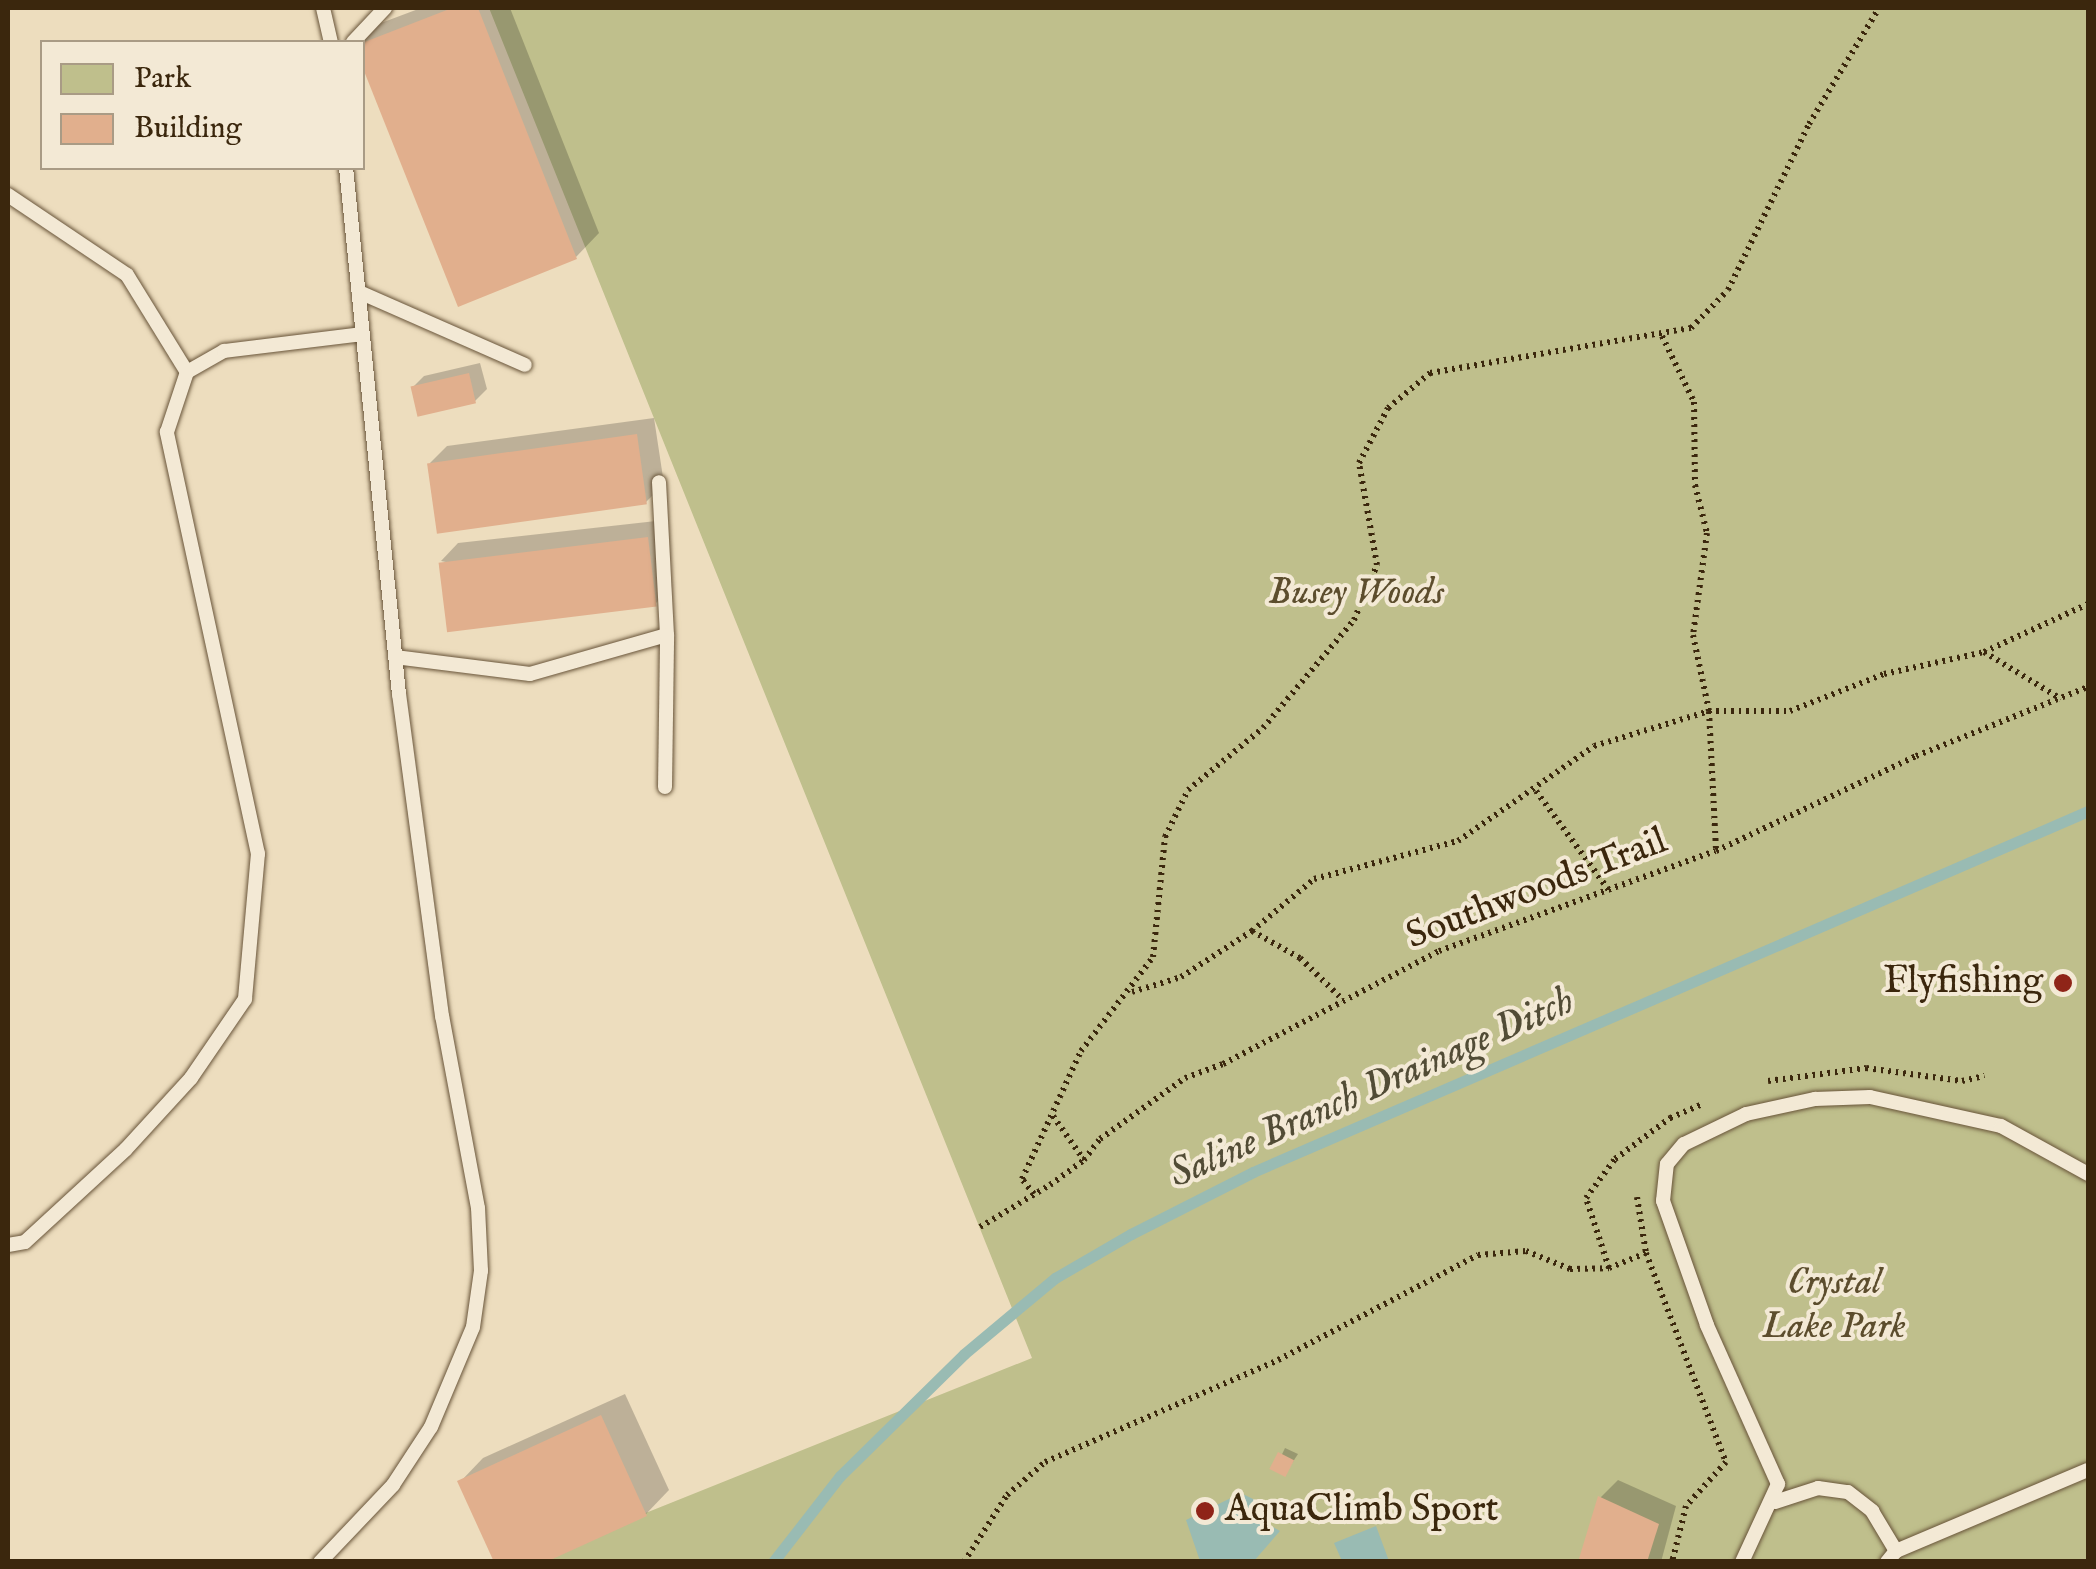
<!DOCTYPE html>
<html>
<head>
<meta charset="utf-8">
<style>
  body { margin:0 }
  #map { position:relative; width:2096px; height:1569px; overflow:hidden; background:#edddbe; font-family:"IM FELL English",serif }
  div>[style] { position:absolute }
  .green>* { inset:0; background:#bfbf8c }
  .water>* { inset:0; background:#99bbb3 }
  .shadow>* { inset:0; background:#0003 }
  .stream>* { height:11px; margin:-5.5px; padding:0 5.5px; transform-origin:5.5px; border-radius:5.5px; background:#99bbb3 }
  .building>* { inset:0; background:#e1af8d; transform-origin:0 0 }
  .path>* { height:6px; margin-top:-3px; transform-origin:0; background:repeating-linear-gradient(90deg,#3b270d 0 2.5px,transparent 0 7.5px) }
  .roads { filter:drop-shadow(0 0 2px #685439) drop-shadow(0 0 2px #685439) }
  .lane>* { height:14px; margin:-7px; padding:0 7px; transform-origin:7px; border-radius:7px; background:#f3e9d5 }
  .dots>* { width:28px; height:28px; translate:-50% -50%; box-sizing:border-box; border:5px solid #f3e9d5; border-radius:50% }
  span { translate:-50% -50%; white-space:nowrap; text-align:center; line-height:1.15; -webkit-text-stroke:8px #f3e9d5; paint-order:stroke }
  .park-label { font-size:38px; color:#5c4d2d; font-style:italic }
  .street-label { font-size:38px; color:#3b270d }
  .poi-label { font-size:38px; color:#3b270d }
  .right { translate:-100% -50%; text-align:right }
  .left { translate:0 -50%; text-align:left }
  .water-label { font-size:40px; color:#524c36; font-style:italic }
  .frame { position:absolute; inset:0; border:10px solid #3b270d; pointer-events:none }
  .legend { position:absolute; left:40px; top:40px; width:325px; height:130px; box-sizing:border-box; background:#f3e9d5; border:2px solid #a99b85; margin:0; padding:12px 18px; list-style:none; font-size:30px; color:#3b270d }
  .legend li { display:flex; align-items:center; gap:20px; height:50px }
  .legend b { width:50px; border:2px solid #a99b85 }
</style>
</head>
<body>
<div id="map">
  <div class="green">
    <div style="clip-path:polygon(489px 8px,2088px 8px,2088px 1561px,526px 1561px,1032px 1358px)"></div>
  </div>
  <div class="water">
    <div style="clip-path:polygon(1241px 1493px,1255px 1500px,1261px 1520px,1280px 1531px,1254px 1561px,1200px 1561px,1186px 1520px)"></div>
    <div style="clip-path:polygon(1376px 1526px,1389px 1561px,1342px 1561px,1334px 1543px)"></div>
  </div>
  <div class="shadow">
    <div style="clip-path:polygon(421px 8px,510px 8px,599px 233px,576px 257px,362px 59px,362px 42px,381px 23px)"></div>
    <div style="clip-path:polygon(480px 363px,487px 389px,475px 401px,413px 387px,424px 376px)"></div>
    <div style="clip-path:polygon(654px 418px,664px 484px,646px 502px,430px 463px,447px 446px)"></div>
    <div style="clip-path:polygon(665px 520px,672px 587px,654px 605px,441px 561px,458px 543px)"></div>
    <div style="clip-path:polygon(625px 1394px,669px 1490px,646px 1514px,460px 1482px,483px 1458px)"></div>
    <div style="clip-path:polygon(1285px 1448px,1298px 1454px,1285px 1474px,1275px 1469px)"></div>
    <div style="clip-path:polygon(1618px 1480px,1676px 1506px,1661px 1562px,1580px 1562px,1600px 1498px)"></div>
  </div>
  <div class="stream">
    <div style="left:773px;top:1562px;width:109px;rotate:-52.1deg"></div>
    <div style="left:840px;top:1476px;width:174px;rotate:-44.5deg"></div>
    <div style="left:964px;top:1354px;width:119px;rotate:-39.9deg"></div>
    <div style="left:1055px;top:1278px;width:88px;rotate:-30.1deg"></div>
    <div style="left:1131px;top:1234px;width:137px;rotate:-26.9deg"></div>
    <div style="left:1253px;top:1172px;width:910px;rotate:-23.38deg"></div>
  </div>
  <div class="building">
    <div style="clip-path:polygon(452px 8px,478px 8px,577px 259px,458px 307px,362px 66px,362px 43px)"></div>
    <div style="left:469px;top:373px;width:31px;height:60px;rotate:77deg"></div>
    <div style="left:637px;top:434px;width:71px;height:212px;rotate:82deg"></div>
    <div style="left:648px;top:537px;width:70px;height:211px;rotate:83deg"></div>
    <div style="clip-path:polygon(601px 1415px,647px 1516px,546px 1562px,494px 1562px,457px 1481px)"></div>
    <div style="left:1278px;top:1452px;width:18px;height:19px;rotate:27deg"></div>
    <div style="clip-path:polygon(1598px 1496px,1659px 1524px,1647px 1562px,1578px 1562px)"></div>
  </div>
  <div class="path">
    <div style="left:1662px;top:336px;width:73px;rotate:64.1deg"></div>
    <div style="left:1694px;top:402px;width:83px;rotate:89.3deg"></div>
    <div style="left:1695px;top:485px;width:49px;rotate:76deg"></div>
    <div style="left:1707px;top:533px;width:103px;rotate:97.8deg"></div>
    <div style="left:1693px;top:635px;width:78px;rotate:78.1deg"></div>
    <div style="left:1709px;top:711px;width:140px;rotate:87.1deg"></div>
    <div style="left:1984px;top:652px;width:90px;rotate:31.4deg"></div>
    <div style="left:1536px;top:791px;width:127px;rotate:53.7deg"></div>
    <div style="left:1252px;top:931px;width:55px;rotate:29.4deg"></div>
    <div style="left:1300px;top:958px;width:60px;rotate:44.3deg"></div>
    <div style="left:1132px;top:992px;width:51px;rotate:-17deg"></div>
    <div style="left:1181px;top:977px;width:85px;rotate:-32.9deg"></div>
    <div style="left:1252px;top:931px;width:81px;rotate:-40deg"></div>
    <div style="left:1314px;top:879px;width:149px;rotate:-14.8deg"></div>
    <div style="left:1458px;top:841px;width:166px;rotate:-34.9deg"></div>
    <div style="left:1594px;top:746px;width:120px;rotate:-16.9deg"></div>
    <div style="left:1709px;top:711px;width:81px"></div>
    <div style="left:1790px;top:711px;width:101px;rotate:-21.5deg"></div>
    <div style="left:1884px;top:674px;width:102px;rotate:-12.4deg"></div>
    <div style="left:1984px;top:652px;width:115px;rotate:-24.8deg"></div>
    <div style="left:1768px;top:1081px;width:99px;rotate:-7.6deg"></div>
    <div style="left:1866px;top:1068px;width:97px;rotate:7.7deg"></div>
    <div style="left:1962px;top:1081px;width:23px;rotate:-13deg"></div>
    <div style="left:1053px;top:1116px;width:54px;rotate:54.8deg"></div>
    <div style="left:1034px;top:1194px;width:19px;rotate:-129deg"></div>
    <div style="left:1022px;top:1179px;width:141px;rotate:-65.3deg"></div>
    <div style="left:1081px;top:1051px;width:118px;rotate:-52.5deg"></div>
    <div style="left:1153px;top:957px;width:121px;rotate:-84.3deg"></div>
    <div style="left:1165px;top:837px;width:52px;rotate:-63.9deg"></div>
    <div style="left:1188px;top:790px;width:97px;rotate:-39.6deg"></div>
    <div style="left:1263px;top:728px;width:141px;rotate:-49.9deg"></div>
    <div style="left:1354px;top:620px;width:60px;rotate:-67.3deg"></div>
    <div style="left:1377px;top:565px;width:104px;rotate:-100deg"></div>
    <div style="left:1359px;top:463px;width:62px;rotate:-62.2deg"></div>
    <div style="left:1388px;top:408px;width:55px;rotate:-39.8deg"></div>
    <div style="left:1430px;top:373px;width:265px;rotate:-9.8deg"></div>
    <div style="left:1691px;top:328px;width:53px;rotate:-45.8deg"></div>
    <div style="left:1728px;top:290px;width:185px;rotate:-64deg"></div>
    <div style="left:1809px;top:124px;width:135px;rotate:-58.9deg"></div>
    <div style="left:1637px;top:1197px;width:57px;rotate:80.9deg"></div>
    <div style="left:1646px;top:1253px;width:224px;rotate:69.1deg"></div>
    <div style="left:1726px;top:1462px;width:59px;rotate:132.3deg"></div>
    <div style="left:1686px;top:1506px;width:58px;rotate:104deg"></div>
    <div style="left:980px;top:1227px;width:82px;rotate:-31deg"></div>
    <div style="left:1050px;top:1185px;width:42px;rotate:-36.3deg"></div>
    <div style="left:1084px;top:1160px;width:26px;rotate:-53deg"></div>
    <div style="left:1100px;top:1139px;width:105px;rotate:-35.7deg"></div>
    <div style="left:1185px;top:1078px;width:40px;rotate:-20.2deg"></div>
    <div style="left:1223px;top:1064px;width:244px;rotate:-27.6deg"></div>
    <div style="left:1439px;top:951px;width:294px;rotate:-19.9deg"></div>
    <div style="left:1716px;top:851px;width:221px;rotate:-25.4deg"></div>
    <div style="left:1916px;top:756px;width:185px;rotate:-21.9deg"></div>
    <div style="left:1646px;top:1253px;width:40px;rotate:158deg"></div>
    <div style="left:1609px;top:1268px;width:74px;rotate:-108.2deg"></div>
    <div style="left:1586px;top:1198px;width:49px;rotate:-53.4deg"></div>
    <div style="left:1615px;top:1159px;width:69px;rotate:-36.7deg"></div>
    <div style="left:1670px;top:1118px;width:33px;rotate:-23deg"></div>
    <div style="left:964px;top:1562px;width:80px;rotate:-57.3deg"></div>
    <div style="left:1007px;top:1495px;width:50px;rotate:-41deg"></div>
    <div style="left:1045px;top:1462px;width:254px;rotate:-23.6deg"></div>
    <div style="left:1278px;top:1360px;width:226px;rotate:-27.7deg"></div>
    <div style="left:1478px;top:1255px;width:48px;rotate:-4.8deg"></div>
    <div style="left:1526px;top:1251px;width:48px;rotate:22.2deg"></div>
    <div style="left:1570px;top:1269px;width:39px;rotate:-1deg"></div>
  </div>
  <div class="roads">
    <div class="lane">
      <div style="left:323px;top:8px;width:35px;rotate:77deg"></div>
      <div style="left:353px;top:42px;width:47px;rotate:-46.7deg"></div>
      <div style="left:8px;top:195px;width:143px;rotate:33.9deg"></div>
      <div style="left:127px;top:275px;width:114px;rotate:58.3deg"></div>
      <div style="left:359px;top:292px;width:181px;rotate:23.7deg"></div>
      <div style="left:395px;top:657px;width:136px;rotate:7.2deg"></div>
      <div style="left:530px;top:674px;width:142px;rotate:-15.9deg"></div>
      <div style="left:667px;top:635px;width:153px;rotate:-93deg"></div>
      <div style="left:665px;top:787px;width:152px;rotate:-89.2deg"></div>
      <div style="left:8px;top:1245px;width:17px;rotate:-10deg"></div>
      <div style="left:25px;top:1242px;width:137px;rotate:-42.6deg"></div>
      <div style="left:126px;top:1149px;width:96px;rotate:-47.5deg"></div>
      <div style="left:191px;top:1078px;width:96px;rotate:-55.6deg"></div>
      <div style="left:245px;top:999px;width:146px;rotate:-84.9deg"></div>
      <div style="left:258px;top:854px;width:432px;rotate:-102.2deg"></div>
      <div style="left:167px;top:432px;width:63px;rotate:-71.6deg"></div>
      <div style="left:187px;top:372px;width:43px;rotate:-29.6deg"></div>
      <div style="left:224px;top:351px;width:139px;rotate:-7deg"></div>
      <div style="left:1775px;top:1502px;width:45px;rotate:-18deg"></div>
      <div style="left:1818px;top:1488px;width:30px;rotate:8deg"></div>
      <div style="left:1848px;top:1492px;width:31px;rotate:38deg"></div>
      <div style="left:1872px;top:1511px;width:47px;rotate:59deg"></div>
      <div style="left:320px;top:1562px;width:106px;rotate:-46.5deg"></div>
      <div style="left:393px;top:1485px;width:69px;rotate:-56.8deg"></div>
      <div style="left:431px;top:1427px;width:108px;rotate:-67.2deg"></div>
      <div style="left:473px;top:1327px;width:57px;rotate:-81.9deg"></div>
      <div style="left:481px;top:1271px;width:63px;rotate:-92.7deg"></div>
      <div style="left:478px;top:1208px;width:195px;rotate:-100.6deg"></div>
      <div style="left:442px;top:1016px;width:325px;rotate:-97.6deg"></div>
      <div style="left:399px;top:694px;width:529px;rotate:-95.75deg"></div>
      <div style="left:1742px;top:1562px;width:86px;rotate:-65.2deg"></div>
      <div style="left:1778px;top:1484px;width:174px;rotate:-114.1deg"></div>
      <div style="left:1707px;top:1325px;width:132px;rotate:-109.5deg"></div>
      <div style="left:1663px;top:1201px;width:37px;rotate:-84deg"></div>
      <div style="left:1667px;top:1164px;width:26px;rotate:-50deg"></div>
      <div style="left:1684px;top:1144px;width:69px;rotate:-25.8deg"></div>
      <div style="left:1746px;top:1114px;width:71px;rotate:-12.3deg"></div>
      <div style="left:1815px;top:1099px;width:55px;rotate:-2.1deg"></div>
      <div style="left:1870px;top:1097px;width:134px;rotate:12.5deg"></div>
      <div style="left:2001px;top:1126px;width:99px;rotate:28.9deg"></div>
      <div style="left:1887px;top:1562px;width:14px;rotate:-51deg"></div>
      <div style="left:1896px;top:1551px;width:208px;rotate:-22.9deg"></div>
    </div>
  </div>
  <div class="dots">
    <div style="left:2063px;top:983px;background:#8f2418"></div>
    <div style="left:1205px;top:1511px;background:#8f2418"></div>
  </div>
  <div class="park-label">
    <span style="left:1356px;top:594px">Busey Woods</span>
    <span style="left:1834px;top:1306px">Crystal<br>Lake Park</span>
  </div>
  <div class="street-label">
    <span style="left:1537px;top:890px;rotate:-21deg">Southwoods Trail</span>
  </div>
  <div class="poi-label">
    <span class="right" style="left:2043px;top:983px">Flyfishing</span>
    <span class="left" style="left:1225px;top:1511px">AquaClimb Sport</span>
  </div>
  <div class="water-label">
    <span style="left:1372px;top:1089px;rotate:-24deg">Saline Branch Drainage Ditch</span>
  </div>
  <div class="frame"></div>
  <ul class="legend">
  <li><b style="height:28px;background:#bfbf8c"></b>Park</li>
  <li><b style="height:28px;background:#e1af8d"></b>Building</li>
  </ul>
</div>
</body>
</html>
